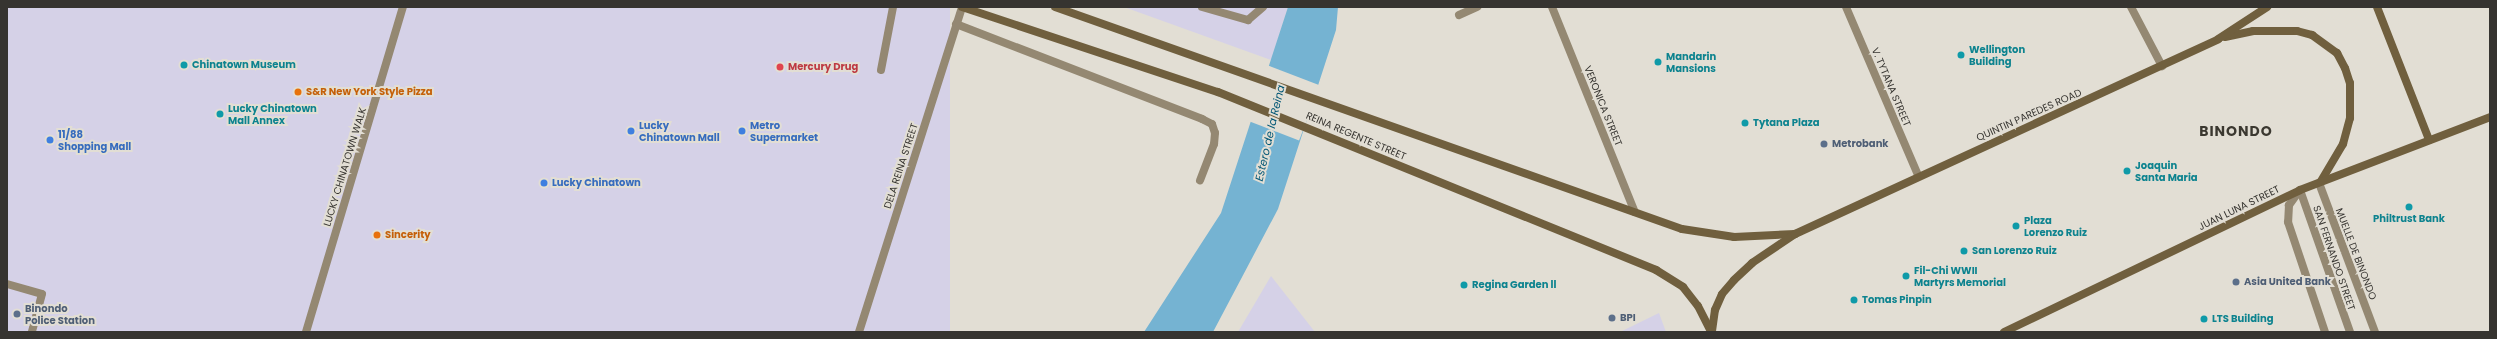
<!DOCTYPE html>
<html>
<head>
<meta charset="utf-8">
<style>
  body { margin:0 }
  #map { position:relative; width:2497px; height:339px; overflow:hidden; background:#e2ded4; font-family:Poppins,sans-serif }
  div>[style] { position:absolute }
  .commercial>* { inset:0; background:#d5d1e7; transform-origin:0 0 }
  .water>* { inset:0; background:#75b3d2 }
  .pier>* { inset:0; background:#e2ded4; transform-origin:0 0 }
  .service>* { height:8px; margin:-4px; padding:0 4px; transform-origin:4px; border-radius:4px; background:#948872 }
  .pedestrian>* { height:8px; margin:-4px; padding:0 4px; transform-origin:4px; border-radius:4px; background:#948872 }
  .minor>* { height:8px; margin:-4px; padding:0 4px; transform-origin:4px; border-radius:4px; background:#948872 }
  .tertiary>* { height:8px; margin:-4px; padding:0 4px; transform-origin:4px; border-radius:4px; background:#948872 }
  .secondary>* { height:8px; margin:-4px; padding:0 4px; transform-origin:4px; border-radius:4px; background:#705f3e }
  .dots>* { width:11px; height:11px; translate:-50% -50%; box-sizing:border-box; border:2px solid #e2ded4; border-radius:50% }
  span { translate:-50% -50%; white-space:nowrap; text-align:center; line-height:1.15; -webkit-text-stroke:4px #e2ded4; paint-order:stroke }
  .culture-label { font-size:10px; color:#0d838f; font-weight:700 }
  .left { translate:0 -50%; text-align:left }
  .health-label { font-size:10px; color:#be3a42; font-weight:700 }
  .street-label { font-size:10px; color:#363430 }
  .food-label { font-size:10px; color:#c56008; font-weight:700 }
  .shop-label { font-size:10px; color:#366cbe; font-weight:700 }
  .service-label { font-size:10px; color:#4e5e75; font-weight:700 }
  .water-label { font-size:11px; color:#005675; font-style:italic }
  .district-label { font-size:14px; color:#3b3830; font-weight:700; letter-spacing:1px }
  .frame { position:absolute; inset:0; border:8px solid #363430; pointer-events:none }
</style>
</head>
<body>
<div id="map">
  <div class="commercial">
    <div style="left:7px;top:7px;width:943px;height:325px"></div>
    <div style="clip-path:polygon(1124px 7px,1288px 7px,1271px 60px)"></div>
    <div style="clip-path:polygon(1271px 276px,1315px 332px,1238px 332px)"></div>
    <div style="clip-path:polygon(1659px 313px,1666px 332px,1620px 332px)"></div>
  </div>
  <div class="water">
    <div style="clip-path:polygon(1288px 7px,1338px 7px,1336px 30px,1278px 209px,1213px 332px,1144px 332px,1221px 213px)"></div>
  </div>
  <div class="pier">
    <div style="left:1267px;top:65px;width:57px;height:59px;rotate:21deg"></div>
  </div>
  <div class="service">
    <div style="left:956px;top:24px;width:264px;rotate:21.1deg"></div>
    <div style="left:1202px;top:119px;width:11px;rotate:27deg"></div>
    <div style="left:1212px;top:124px;width:9px;rotate:72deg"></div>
    <div style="left:1215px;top:133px;width:11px;rotate:95deg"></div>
    <div style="left:1214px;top:144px;width:39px;rotate:111deg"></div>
    <div style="left:881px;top:70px;width:64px;rotate:-79.2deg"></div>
    <div style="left:7px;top:284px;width:36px;rotate:16deg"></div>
    <div style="left:42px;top:294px;width:39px;rotate:105deg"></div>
  </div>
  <div class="pedestrian">
    <div style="left:306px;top:332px;width:339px;rotate:-73.4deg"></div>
  </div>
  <div class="minor">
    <div style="left:1202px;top:7px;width:48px;rotate:15.8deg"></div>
    <div style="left:1248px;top:20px;width:20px;rotate:-41deg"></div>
    <div style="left:1552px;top:7px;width:221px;rotate:68deg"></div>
    <div style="left:1846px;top:7px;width:183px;rotate:66.8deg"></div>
    <div style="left:2131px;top:7px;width:67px;rotate:62.3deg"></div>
    <div style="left:1459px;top:15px;width:20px;rotate:-24deg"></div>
    <div style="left:2319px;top:183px;width:159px;rotate:69.4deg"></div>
    <div style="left:2300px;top:190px;width:19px;rotate:126deg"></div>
    <div style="left:2289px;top:205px;width:17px;rotate:93deg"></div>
    <div style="left:2288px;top:222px;width:116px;rotate:71.4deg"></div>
    <div style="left:859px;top:332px;width:341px;rotate:-72.4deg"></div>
  </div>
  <div class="tertiary">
    <div style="left:2300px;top:190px;width:151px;rotate:70.6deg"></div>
  </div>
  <div class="secondary">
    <div style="left:962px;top:7px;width:270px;rotate:18.4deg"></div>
    <div style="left:1218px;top:92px;width:473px;rotate:22.1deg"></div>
    <div style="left:1656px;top:270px;width:32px;rotate:32deg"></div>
    <div style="left:1683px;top:287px;width:24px;rotate:52deg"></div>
    <div style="left:1698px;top:306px;width:29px;rotate:63deg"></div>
    <div style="left:1055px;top:7px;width:665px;rotate:19.5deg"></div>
    <div style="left:1682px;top:229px;width:53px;rotate:8.7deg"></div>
    <div style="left:1734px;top:237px;width:61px;rotate:-2.8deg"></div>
    <div style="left:2377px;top:7px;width:143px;rotate:68.6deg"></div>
    <div style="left:2225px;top:37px;width:29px;rotate:-12deg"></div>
    <div style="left:2253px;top:31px;width:44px"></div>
    <div style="left:2297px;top:31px;width:16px;rotate:15deg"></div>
    <div style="left:2312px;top:35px;width:31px;rotate:36deg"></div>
    <div style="left:2337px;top:53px;width:17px;rotate:62deg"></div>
    <div style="left:2345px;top:68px;width:16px;rotate:72deg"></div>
    <div style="left:2350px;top:83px;width:35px;rotate:90deg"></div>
    <div style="left:2350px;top:118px;width:27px;rotate:105deg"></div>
    <div style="left:2343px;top:144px;width:43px;rotate:120.7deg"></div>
    <div style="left:1712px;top:331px;width:21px;rotate:-82deg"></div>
    <div style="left:1715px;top:310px;width:17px;rotate:-66deg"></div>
    <div style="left:1722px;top:294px;width:18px;rotate:-49deg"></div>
    <div style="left:1734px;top:280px;width:25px;rotate:-43deg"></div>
    <div style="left:1752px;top:263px;width:52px;rotate:-34deg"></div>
    <div style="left:1795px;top:234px;width:466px;rotate:-24.7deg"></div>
    <div style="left:2218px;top:39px;width:59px;rotate:-33.1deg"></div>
    <div style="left:2004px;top:332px;width:328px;rotate:-25.6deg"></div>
    <div style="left:2300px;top:190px;width:204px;rotate:-21deg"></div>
  </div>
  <div class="dots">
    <div style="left:1961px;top:55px;background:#0f9aa8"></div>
    <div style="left:1658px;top:62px;background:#0f9aa8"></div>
    <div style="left:184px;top:65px;background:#0f9aa8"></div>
    <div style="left:780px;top:67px;background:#e0444e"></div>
    <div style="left:298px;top:92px;background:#e8710a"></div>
    <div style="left:220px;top:114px;background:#0f9aa8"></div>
    <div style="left:1745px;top:123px;background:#0f9aa8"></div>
    <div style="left:631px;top:131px;background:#3f7fe0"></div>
    <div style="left:742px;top:131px;background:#3f7fe0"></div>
    <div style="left:50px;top:140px;background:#3f7fe0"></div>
    <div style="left:1824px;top:144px;background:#5c6f8a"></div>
    <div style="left:2127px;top:171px;background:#0f9aa8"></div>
    <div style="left:544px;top:183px;background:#3f7fe0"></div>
    <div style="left:2409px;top:207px;background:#0f9aa8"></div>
    <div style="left:2016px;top:226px;background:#0f9aa8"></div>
    <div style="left:377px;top:235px;background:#e8710a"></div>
    <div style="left:1964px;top:251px;background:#0f9aa8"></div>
    <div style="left:1906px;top:276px;background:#0f9aa8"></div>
    <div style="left:2236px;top:282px;background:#5c6f8a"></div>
    <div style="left:1464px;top:285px;background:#0f9aa8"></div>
    <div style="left:1854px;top:300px;background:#0f9aa8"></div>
    <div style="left:17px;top:314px;background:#5c6f8a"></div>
    <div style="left:1612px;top:318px;background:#5c6f8a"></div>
    <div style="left:2204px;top:319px;background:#0f9aa8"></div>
  </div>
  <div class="culture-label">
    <span class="left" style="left:1969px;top:55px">Wellington<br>Building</span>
    <span class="left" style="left:1666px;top:62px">Mandarin<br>Mansions</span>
    <span class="left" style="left:192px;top:65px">Chinatown Museum</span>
    <span class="left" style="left:228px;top:114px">Lucky Chinatown<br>Mall Annex</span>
    <span class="left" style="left:1753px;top:123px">Tytana Plaza</span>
    <span class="left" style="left:2135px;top:171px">Joaquin<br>Santa Maria</span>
    <span style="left:2409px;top:219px">Philtrust Bank</span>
    <span class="left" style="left:2024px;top:226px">Plaza<br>Lorenzo Ruiz</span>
    <span class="left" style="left:1972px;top:251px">San Lorenzo Ruiz</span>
    <span class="left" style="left:1914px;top:276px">Fil-Chi WWII<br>Martyrs Memorial</span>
    <span class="left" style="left:1472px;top:285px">Regina Garden ll</span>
    <span class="left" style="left:1862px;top:300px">Tomas Pinpin</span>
    <span class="left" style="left:2212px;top:319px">LTS Building</span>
  </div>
  <div class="health-label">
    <span class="left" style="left:788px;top:67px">Mercury Drug</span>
  </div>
  <div class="street-label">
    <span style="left:1891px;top:87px;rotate:67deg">V. TYTANA STREET</span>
    <span style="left:1603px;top:106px;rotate:68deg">VERONICA STREET</span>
    <span style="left:2029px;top:115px;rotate:-24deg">QUINTIN PAREDES ROAD</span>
    <span style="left:1356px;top:136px;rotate:23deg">REINA REGENTE STREET</span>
    <span style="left:901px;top:166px;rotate:-72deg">DELA REINA STREET</span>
    <span style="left:345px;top:167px;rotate:-73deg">LUCKY CHINATOWN WALK</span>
    <span style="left:2239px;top:208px;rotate:-26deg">JUAN LUNA STREET</span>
    <span style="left:2356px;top:254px;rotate:69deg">MUELLE DE BINONDO</span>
    <span style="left:2334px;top:258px;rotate:71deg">SAN FERNANDO STREET</span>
  </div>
  <div class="food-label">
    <span class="left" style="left:306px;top:92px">S&amp;R New York Style Pizza</span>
    <span class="left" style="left:385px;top:235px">Sincerity</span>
  </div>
  <div class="shop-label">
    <span class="left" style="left:639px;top:131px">Lucky<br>Chinatown Mall</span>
    <span class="left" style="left:750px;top:131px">Metro<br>Supermarket</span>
    <span class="left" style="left:58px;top:140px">11/88<br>Shopping Mall</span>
    <span class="left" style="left:552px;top:183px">Lucky Chinatown</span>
  </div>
  <div class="service-label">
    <span class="left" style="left:1832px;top:144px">Metrobank</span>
    <span class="left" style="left:2244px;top:282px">Asia United Bank</span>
    <span class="left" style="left:25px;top:314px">Binondo<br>Police Station</span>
    <span class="left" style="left:1620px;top:318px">BPI</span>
  </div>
  <div class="water-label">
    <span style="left:1270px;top:133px;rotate:-77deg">Estero de la Reina</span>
  </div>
  <div class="district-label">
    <span style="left:2236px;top:131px">BINONDO</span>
  </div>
  <div class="frame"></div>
</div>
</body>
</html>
